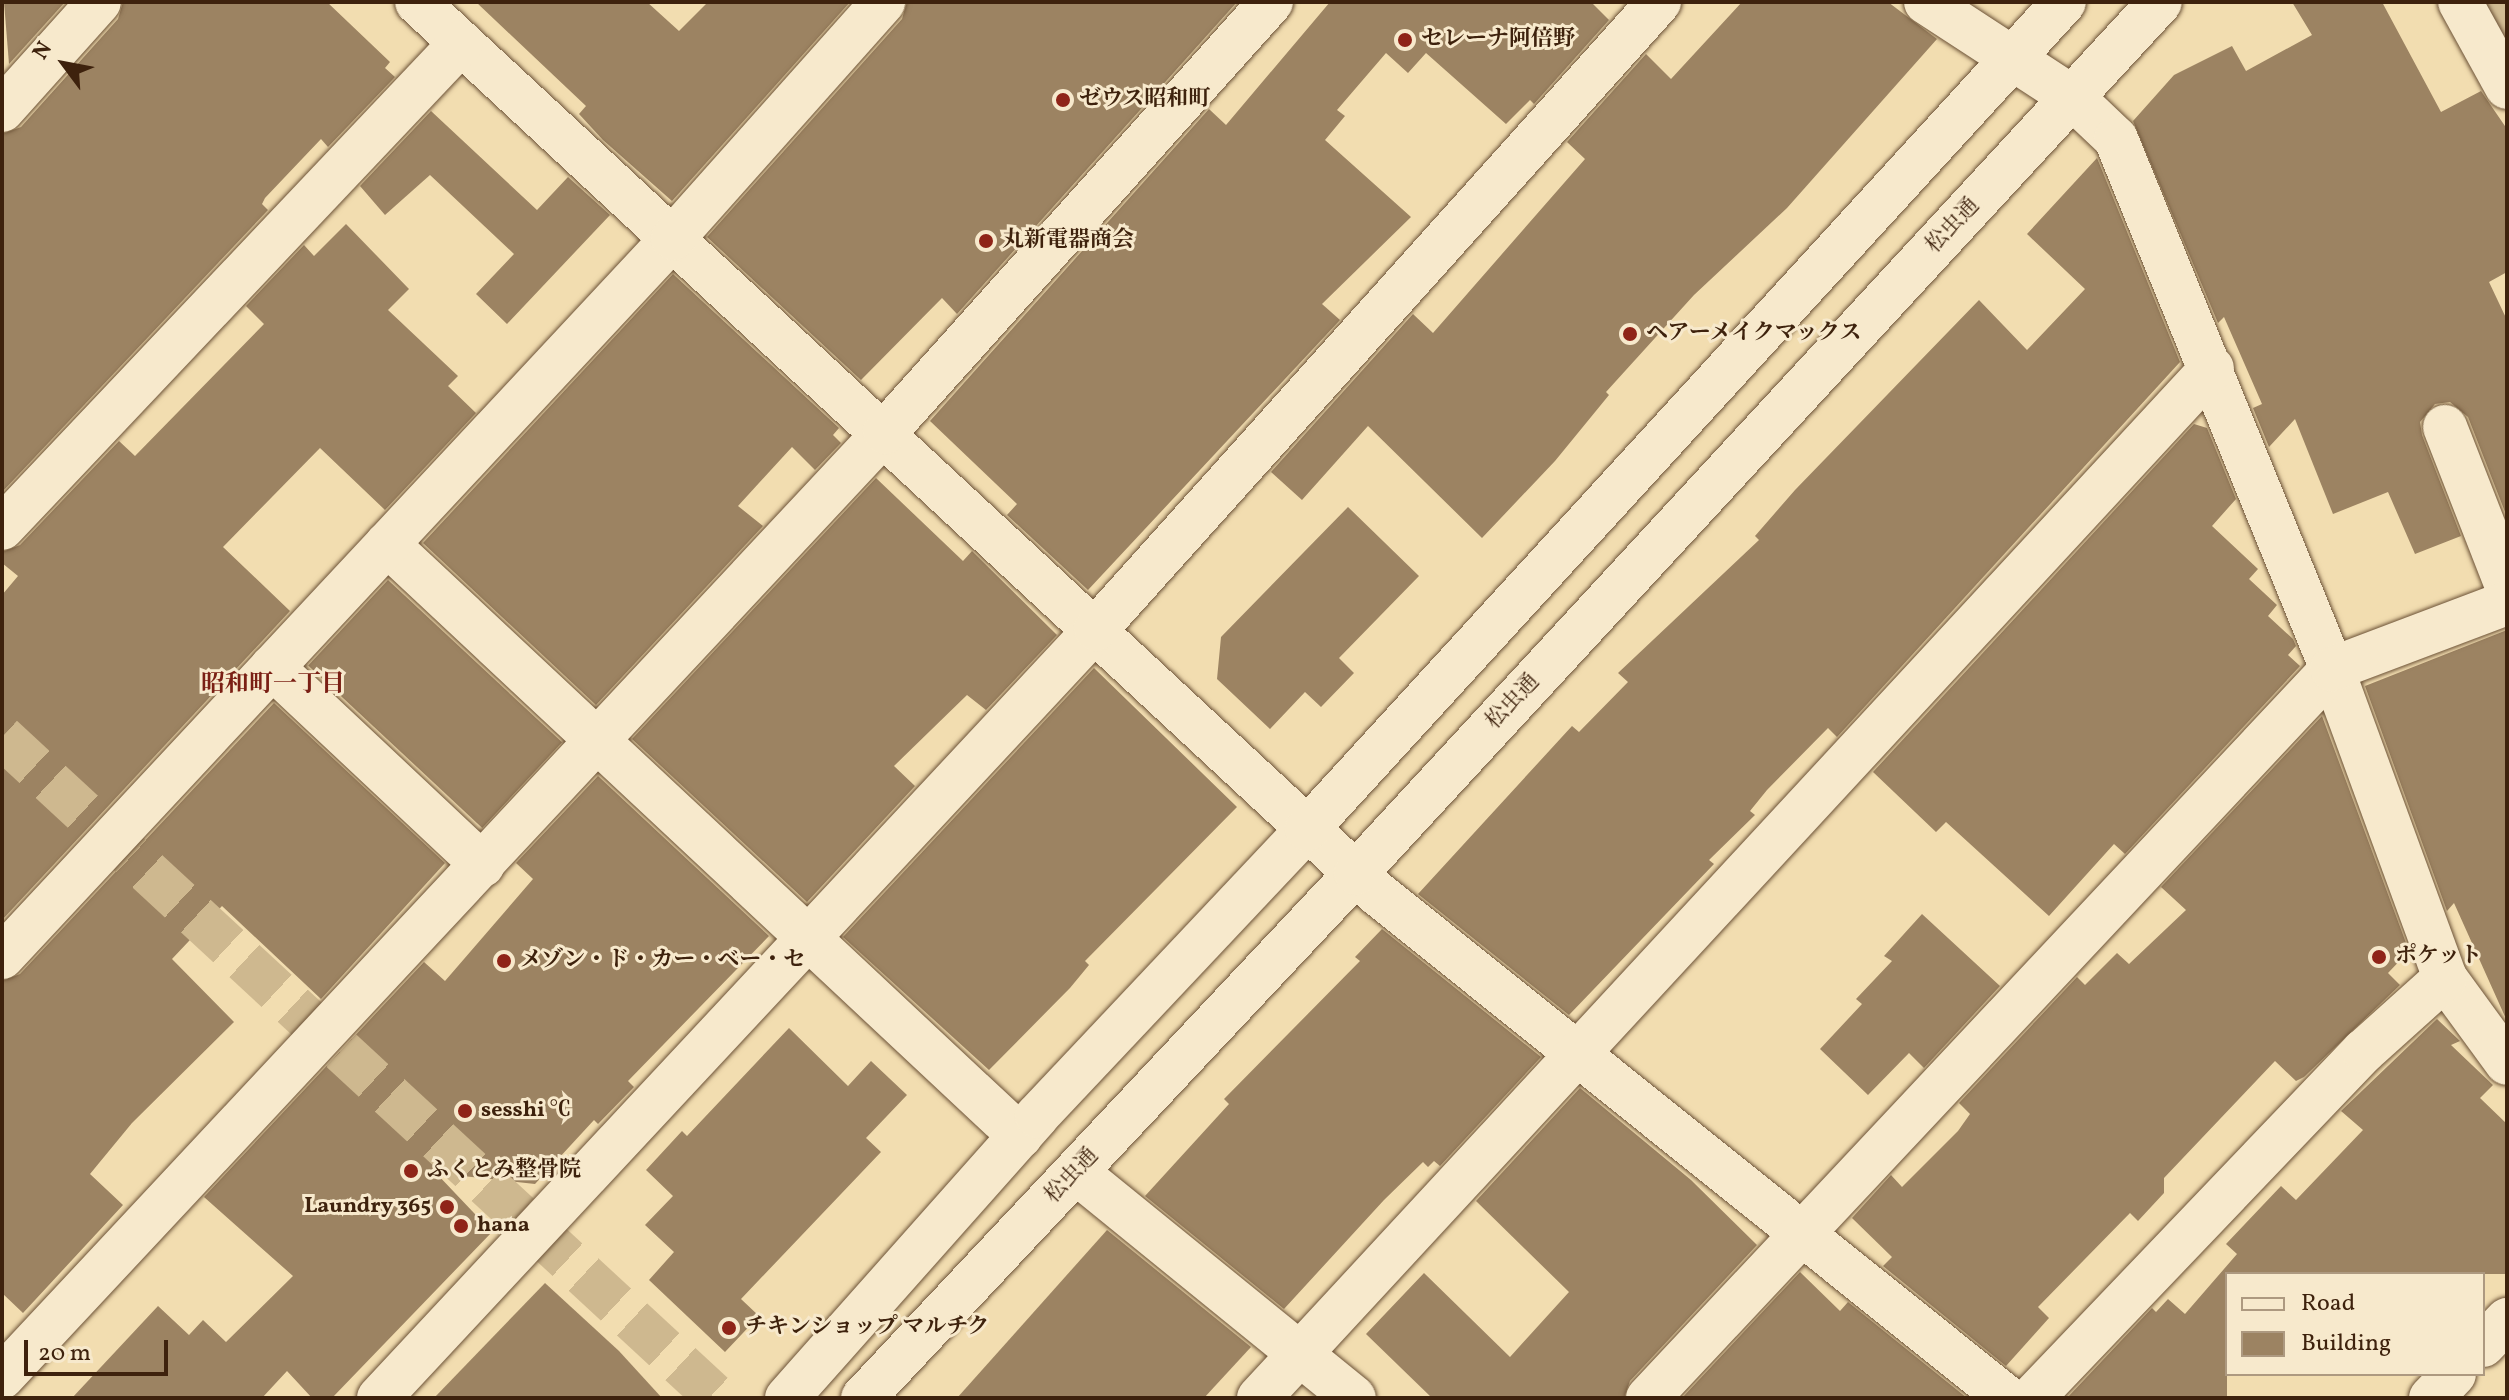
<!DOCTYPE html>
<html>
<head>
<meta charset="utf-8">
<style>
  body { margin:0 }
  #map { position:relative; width:2509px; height:1400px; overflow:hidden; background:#f2ddb0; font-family:Vollkorn,"Noto Serif JP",serif }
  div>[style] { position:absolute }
  .green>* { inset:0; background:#d3bd94 }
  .building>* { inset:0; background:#9c8362; transform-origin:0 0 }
  .street-tunnel>* { height:44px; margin-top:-22px; transform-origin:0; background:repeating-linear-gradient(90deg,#ceb88f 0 44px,transparent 0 66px) }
  .roads { filter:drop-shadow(0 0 2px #6b5136) drop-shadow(0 0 2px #6b5136) }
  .street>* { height:44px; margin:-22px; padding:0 22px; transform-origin:22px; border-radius:22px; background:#f7e9cc }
  .secondary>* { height:44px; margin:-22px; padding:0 22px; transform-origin:22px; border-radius:22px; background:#f7e9cc }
  .dots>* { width:22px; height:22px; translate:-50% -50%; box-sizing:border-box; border:4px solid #f7e9cc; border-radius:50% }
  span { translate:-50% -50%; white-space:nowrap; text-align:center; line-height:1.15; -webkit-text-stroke:6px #f7e9cc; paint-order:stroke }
  .poi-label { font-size:22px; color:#3e220d; font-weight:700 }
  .left { translate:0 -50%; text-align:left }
  .right { translate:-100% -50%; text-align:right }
  .street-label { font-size:22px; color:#3e220d }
  .neighbourhood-label { font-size:24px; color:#7a1f14; font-weight:700 }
  .frame { position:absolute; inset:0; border:4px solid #3e220d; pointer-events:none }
  .legend { position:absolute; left:2225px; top:1272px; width:260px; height:104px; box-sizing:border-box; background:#f7e9cc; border:2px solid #ad9980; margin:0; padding:10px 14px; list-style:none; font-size:24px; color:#3e220d }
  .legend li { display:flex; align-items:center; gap:16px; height:40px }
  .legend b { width:40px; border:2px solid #ad9980 }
  .north { position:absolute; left:24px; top:24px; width:80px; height:80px; -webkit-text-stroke:6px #f7e9cc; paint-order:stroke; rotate:302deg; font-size:22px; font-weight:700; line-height:32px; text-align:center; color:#3e220d }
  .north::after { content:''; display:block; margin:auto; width:28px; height:36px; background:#3e220d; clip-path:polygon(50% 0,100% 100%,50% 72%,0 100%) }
  .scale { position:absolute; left:24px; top:1340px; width:144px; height:36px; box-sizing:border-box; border:4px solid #3e220d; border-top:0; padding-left:10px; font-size:24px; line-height:28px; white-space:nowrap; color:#3e220d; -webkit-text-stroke:6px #f7e9cc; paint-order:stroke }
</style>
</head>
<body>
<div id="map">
  <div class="green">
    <div style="clip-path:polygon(2479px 2px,2507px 2px,2507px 53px)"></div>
  </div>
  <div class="building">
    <div style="clip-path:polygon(4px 2px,65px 2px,9px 64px)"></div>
    <div style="clip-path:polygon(123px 2px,327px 2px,390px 62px,385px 68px,395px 77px,328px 147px,321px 139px,265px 198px,262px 204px,268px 210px,2px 492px,2px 134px,21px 127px,118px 19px)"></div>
    <div style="clip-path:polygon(476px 2px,647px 2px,679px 31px,708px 2px,850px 2px,672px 201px,603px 140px,579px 114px,586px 106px)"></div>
    <div style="clip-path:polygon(907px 2px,1237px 2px,957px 314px,942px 298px,861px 380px,707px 237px,902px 19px)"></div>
    <div style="clip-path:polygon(1330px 2px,1591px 2px,1609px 20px,1534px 104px,1530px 100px,1506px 124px,1426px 53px,1408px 73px,1386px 53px,1337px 110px,1345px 116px,1325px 140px,1411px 217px,1322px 304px,1340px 320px,1088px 590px,1007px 515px,1017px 504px,930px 421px,1209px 109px,1226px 125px)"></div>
    <div style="clip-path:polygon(1742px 2px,1888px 2px,1937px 39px,1787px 208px,1694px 295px,1606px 392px,1609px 395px,1555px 461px,1482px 538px,1368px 426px,1302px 500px,1271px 472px,1413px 314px,1433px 333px,1585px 159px,1567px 142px,1646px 54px,1671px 79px)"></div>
    <div style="clip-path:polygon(2292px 2px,2382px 2px,2441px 112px,2481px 91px,2507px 129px,2507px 272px,2489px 282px,2507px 320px,2507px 517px,2468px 417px,2450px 402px,2435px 404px,2420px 422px,2422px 435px,2461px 536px,2415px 554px,2388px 492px,2333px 514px,2295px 419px,2269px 447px,2253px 408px,2262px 404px,2224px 317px,2218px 323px,2133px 121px,2174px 75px,2232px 46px,2246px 71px,2312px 35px)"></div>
    <div style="clip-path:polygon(431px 111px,537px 210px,568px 177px,610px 215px,507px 324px,476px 294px,514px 254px,430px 175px,385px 215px,360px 186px)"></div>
    <div style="clip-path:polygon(2097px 158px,2180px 362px,1837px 737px,1828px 728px,1767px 790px,1750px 811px,1755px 815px,1709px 860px,1714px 864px,1569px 1015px,1418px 894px,1572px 726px,1579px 732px,1628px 682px,1618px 673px,1759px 540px,1755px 536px,1795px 490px,1979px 300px,2027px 350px,2085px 289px,2027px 234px)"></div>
    <div style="clip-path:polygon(346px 224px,409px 289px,388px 310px,458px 376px,448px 386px,476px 413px,385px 510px,320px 448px,223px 547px,290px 611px,2px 920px,2px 595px,18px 576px,2px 563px,2px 552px,20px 545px,119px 441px,135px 456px,264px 324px,246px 306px,304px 245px,314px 256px)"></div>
    <div style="clip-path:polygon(673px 274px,839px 428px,833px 435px,841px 443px,815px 470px,792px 447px,738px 506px,763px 526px,596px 705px,423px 543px)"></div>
    <div style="clip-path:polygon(2194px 424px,2207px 428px,2236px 499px,2212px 526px,2258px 569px,2249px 579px,2277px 605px,2268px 616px,2293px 639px,2296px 646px,2288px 655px,2300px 666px,2125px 854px,2114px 844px,2049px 916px,1946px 822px,1936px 832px,1873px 772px)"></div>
    <div style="clip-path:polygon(876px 478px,963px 561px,972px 551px,1057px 635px,986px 710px,967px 695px,894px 766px,915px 786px,807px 902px,632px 739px)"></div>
    <div style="clip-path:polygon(1348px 507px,1419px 576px,1339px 658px,1354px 673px,1321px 707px,1305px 692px,1270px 729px,1217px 679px,1221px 637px)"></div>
    <div style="left:388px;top:580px;width:238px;height:117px;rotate:43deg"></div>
    <div style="clip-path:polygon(2507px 630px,2507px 1021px,2454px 903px,2447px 911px,2365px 686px)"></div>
    <div style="clip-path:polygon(1094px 668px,1237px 807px,1085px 961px,1089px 965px,1070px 988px,989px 1070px,843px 937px)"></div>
    <div style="clip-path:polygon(274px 703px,445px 863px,321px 999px,222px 906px,172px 959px,234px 1022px,132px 1123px,90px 1174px,123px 1205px,23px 1313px,2px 1293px,2px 981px,20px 974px)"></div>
    <div style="clip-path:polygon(2322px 716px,2409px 951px,2388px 973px,2400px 985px,2304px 1077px,2296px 1081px,2275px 1061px,2164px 1178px,2164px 1193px,2138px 1221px,2130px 1213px,2038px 1307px,2049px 1318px,2006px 1366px,1883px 1266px,1892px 1257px,1852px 1218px,1891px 1175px,1902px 1187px,1958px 1131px,1970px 1114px,1959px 1103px,2077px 977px,2085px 985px,2117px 953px,2129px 964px,2186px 910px,2161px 887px)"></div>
    <div style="clip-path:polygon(598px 776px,769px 936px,628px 1081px,634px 1087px,598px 1124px,594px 1120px,535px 1184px,436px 1173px,492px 1232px,332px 1398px,312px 1398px,287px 1371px,262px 1398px,72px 1398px,158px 1306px,189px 1335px,203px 1320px,226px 1342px,293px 1276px,204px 1197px,424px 962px,445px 981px,533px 879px,516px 863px)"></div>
    <div style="clip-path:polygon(1922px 914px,2000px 986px,1924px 1068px,1909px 1053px,1868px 1095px,1820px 1049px,1862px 1004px,1856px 999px,1892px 961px,1884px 956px)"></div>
    <div style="clip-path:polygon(1382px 929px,1541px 1057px,1440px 1166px,1434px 1161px,1428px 1167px,1423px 1162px,1384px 1200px,1284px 1309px,1145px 1196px,1229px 1104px,1224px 1099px,1360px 961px,1355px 957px)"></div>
    <div style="clip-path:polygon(2437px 1019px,2460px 1041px,2451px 1045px,2493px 1085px,2480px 1098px,2507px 1124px,2507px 1274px,2227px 1274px,2227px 1398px,2067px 1398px,2152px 1308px,2156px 1312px,2168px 1299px,2185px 1314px,2237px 1254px,2226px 1244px,2281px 1186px,2296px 1200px,2363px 1130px,2341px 1111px)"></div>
    <div style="clip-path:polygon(789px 1028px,848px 1086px,871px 1061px,907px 1095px,866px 1138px,881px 1152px,741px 1299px,759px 1316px,725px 1352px,649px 1280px,674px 1252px,645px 1225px,673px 1196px,646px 1170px,682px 1131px,687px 1136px)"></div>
    <div style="clip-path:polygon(1580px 1088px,1691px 1180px,1757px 1245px,1630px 1381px,1624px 1398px,1432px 1398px,1366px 1334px,1424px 1273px,1510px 1357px,1569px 1292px,1476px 1201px)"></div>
    <div style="clip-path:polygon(1107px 1230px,1251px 1347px,1204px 1398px,957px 1398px)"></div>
    <div style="clip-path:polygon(1800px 1272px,1840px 1311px,1848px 1302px,1967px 1398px,1682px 1398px)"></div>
    <div style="clip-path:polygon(545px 1283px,619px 1351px,662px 1398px,434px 1398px)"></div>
  </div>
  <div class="street-tunnel">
    <div style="left:2px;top:737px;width:974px;rotate:42.75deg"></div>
  </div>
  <div class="roads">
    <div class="street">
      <div style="left:417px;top:2px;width:1311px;rotate:42.87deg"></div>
      <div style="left:1378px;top:894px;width:806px;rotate:38.7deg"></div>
      <div style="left:1926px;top:2px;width:176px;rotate:33.1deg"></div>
      <div style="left:2073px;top:98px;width:59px;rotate:43.6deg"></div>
      <div style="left:2116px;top:139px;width:572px;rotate:67.83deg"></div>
      <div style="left:2332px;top:669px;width:329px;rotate:69.9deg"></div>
      <div style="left:2445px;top:978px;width:105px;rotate:53.9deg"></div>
      <div style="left:2460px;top:2px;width:97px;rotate:61.1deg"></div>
      <div style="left:2px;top:110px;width:145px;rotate:-48.1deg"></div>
      <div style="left:2445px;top:427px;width:171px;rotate:68.7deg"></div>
      <div style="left:2px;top:528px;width:668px;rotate:-46.58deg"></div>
      <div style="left:387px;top:544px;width:867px;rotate:43.08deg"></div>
      <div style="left:272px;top:667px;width:289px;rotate:43.2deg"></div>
      <div style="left:2px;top:957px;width:983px;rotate:-46.98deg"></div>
      <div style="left:673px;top:238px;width:316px;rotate:-48.3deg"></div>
      <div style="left:1076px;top:1172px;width:358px;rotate:39.1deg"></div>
      <div style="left:2483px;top:1345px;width:35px;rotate:-46deg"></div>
      <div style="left:2px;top:1377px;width:1293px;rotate:-46.94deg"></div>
      <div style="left:885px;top:432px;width:578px;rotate:-48.09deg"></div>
      <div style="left:379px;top:1398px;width:1051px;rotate:-47deg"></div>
      <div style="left:1096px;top:629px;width:843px;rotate:-48.08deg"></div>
      <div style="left:1259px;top:1398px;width:1403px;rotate:-47.22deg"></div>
      <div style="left:1648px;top:1398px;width:1000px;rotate:-46.82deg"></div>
      <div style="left:2332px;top:669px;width:187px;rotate:-20.7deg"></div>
      <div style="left:2032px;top:1398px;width:480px;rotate:-46.3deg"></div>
      <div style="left:2364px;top:1051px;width:109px;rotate:-42deg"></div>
      <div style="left:2431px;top:1398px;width:33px;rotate:-46deg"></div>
    </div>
    <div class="secondary">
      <div style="left:787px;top:1398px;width:377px;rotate:-48.4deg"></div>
      <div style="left:1037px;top:1116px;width:394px;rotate:-46.7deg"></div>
      <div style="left:1307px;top:829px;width:1121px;rotate:-47.53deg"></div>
      <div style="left:863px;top:1398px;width:720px;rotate:-46.8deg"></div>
      <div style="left:1356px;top:873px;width:1185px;rotate:-47.29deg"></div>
    </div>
  </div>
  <div class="dots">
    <div style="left:1405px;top:40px;background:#8f2418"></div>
    <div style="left:1063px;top:100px;background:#8f2418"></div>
    <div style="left:986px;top:241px;background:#8f2418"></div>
    <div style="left:1630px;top:334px;background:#8f2418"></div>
    <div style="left:2379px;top:957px;background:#8f2418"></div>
    <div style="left:504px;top:961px;background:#8f2418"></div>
    <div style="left:465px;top:1111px;background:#8f2418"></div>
    <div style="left:411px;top:1171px;background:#8f2418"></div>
    <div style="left:447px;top:1207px;background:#8f2418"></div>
    <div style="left:461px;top:1226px;background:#8f2418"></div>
    <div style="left:729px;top:1328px;background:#8f2418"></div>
  </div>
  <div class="poi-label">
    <span class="left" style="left:1421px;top:40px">セレーナ阿倍野</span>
    <span class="left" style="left:1079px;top:100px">ゼウス昭和町</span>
    <span class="left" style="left:1002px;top:241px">丸新電器商会</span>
    <span class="left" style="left:1646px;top:334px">ヘアーメイクマックス</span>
    <span class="left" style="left:2395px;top:957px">ポケット</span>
    <span class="left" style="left:520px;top:961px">メゾン・ド・カー・ベー・セ</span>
    <span class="left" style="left:481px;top:1111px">sesshi ℃</span>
    <span class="left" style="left:427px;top:1171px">ふくとみ整骨院</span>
    <span class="right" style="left:431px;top:1207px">Laundry 365</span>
    <span class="left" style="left:477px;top:1226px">hana</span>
    <span class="left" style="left:745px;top:1328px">チキンショップ マルチク</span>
  </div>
  <div class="street-label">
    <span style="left:1953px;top:226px;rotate:-47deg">松虫通</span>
    <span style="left:1513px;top:702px;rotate:-47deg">松虫通</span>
    <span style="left:1072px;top:1176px;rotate:-47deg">松虫通</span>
  </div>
  <div class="neighbourhood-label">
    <span style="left:273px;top:686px">昭和町一丁目</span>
  </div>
  <div class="frame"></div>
  <ul class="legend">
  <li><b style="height:10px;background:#f7e9cc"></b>Road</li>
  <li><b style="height:22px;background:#9c8362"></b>Building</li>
  </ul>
  <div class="north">N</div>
  <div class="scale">20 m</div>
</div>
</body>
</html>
